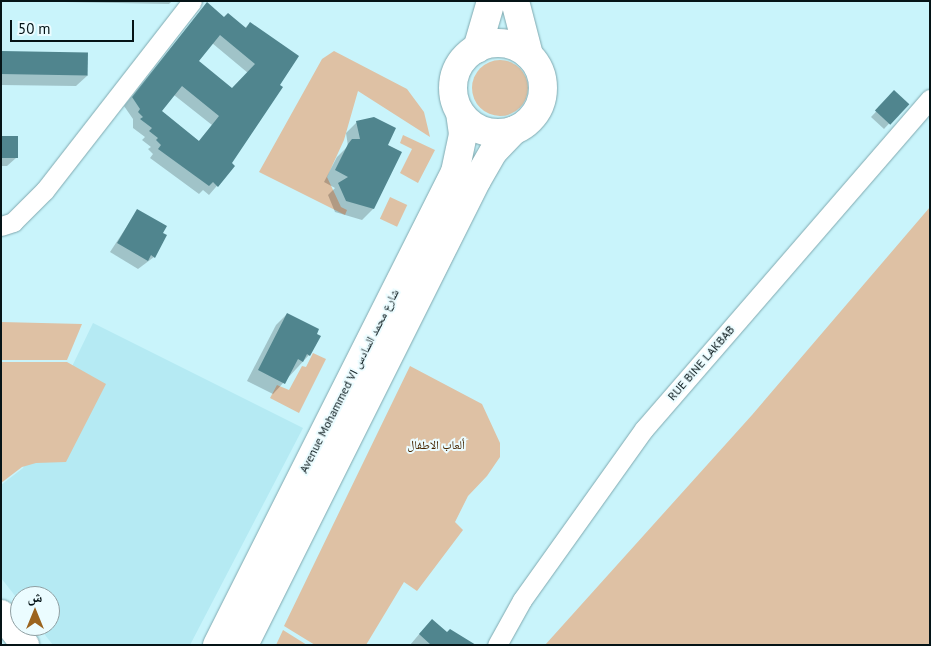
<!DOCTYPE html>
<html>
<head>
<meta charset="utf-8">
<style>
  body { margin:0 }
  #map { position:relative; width:931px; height:646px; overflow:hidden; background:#c9f4fb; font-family:"PT Sans","Noto Naskh Arabic",sans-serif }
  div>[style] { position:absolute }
  .built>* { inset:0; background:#b5eaf3 }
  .green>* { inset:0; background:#dec1a4; transform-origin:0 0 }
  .round { border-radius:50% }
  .shadow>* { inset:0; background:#0003 }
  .building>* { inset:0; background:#50858e; transform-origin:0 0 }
  .roads { filter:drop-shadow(0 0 1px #7fa8af) drop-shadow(0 0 1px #7fa8af) }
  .street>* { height:19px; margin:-9.5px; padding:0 9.5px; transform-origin:9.5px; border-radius:9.5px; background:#fff }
  .secondary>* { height:28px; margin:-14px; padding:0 14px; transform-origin:14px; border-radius:14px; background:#fff }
  .secondary>.ring { margin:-14px; padding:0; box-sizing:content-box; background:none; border:28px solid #fff; border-radius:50% }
  span { translate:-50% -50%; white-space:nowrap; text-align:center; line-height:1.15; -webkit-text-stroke:4px #ebfcff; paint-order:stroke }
  .street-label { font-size:12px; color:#051417 }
  .park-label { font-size:12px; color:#462600 }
  .frame { position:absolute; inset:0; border:2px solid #051417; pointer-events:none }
  .north { position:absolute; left:10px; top:586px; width:50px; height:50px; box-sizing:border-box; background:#ebfcff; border:1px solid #8f9fa2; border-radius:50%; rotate:0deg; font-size:14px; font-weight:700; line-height:20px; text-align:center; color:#051417 }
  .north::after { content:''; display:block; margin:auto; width:18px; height:22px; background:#9b641f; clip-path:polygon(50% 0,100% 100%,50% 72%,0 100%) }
  .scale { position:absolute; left:10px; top:20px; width:124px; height:22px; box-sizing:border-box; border:2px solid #051417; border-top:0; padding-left:6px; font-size:15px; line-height:18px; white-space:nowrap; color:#051417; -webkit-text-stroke:4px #ebfcff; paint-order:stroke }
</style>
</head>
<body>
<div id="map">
  <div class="built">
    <div style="clip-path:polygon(93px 323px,303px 428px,190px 645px,53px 645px,38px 626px,50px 626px,50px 596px,20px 596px,20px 602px,1px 578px,1px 485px,23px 468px)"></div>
  </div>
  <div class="green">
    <div style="clip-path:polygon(334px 51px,407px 89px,424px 112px,430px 137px,358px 91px,344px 140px,327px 177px,341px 207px,347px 210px,345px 215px,259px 172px,322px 59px)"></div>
    <div class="round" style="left:472px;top:60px;width:56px;height:56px"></div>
    <div style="clip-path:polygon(403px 135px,435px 150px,418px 183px,400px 173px,412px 149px,400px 143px)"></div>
    <div style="left:390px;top:197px;width:19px;height:24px;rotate:25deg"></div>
    <div style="clip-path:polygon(930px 207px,930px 645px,545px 645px,752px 415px)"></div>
    <div style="clip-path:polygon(1px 322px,82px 324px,67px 360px,1px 360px)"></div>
    <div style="clip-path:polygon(313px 353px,326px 359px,299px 413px,270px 398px,277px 385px,289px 390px,302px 366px,306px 367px)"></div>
    <div style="clip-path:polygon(1px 362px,67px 362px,106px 384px,66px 462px,36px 463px,22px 467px,1px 483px)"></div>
    <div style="clip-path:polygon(410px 366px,482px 404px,500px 443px,500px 457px,487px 476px,468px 496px,455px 522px,463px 530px,417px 591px,404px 582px,366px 645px,315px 645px,284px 626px)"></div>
    <div style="clip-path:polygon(283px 630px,307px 645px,276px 645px)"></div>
  </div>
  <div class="shadow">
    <div style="clip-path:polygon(12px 1px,172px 1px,169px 4px)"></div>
    <div style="clip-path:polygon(evenodd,207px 3px,224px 19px,245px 28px,250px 23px,297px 56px,230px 163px,234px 166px,209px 195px,203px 190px,199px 194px,150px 158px,153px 154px,148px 149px,151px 147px,142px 140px,145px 137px,133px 128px,133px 119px,124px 106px,207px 3px,212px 43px,248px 73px,232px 90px,197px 61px,212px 43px,207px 3px,174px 95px,212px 125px,198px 142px,160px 111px,174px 95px)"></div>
    <div style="clip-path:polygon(1px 52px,88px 75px,76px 86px,1px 85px)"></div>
    <div style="clip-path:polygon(889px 98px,907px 104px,884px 129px,871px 117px)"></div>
    <div style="clip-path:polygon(357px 122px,386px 145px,373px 209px,362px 220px,335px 212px,328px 195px,335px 188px,324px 182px,337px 157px,348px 146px,346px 133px)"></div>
    <div style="clip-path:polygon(1px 137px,16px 158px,7px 166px,1px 166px)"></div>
    <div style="clip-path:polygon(137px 211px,154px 257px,138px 269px,110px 252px)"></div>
    <div style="clip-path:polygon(287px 314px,309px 355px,273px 394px,247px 381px,276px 325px)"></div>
    <div style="clip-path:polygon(421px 632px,447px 634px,474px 645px,410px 645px)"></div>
  </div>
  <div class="building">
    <div style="clip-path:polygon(evenodd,207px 2px,224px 17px,228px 13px,246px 28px,250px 22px,299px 56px,280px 85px,283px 87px,232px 163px,235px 166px,218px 187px,213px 182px,209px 186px,158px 149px,161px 145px,156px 140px,158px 138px,149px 131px,152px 128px,140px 119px,143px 117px,138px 112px,140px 109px,132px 97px,207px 2px,220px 35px,255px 64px,232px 88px,199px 61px,220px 35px,207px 2px,182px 86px,219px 116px,199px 141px,162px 111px,182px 86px)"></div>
    <div style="left:1px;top:51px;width:87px;height:23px;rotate:1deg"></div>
    <div style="left:894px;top:90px;width:21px;height:28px;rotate:43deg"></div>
    <div style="clip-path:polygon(374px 117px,396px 128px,388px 145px,402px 152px,374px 209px,346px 201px,338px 183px,348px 177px,335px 170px,348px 144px,352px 139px,360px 139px,356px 121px)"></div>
    <div style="left:1px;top:136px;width:17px;height:22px"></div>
    <div style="clip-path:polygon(137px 209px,167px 226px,163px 233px,167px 235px,155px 258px,151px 255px,148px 261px,117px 243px)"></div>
    <div style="clip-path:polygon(287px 313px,319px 329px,317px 334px,321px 336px,310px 356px,307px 354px,303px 362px,298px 359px,285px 384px,258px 370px)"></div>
    <div style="clip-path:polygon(432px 619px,447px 632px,450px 629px,476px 645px,431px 645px,419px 634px)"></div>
  </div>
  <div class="roads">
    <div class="street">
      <div style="left:1px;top:226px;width:13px;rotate:-18deg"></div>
      <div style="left:13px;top:222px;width:45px;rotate:-45deg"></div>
      <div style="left:45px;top:190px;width:239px;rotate:-52.1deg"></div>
      <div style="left:497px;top:645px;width:51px;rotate:-60.9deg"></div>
      <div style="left:522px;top:600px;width:210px;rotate:-54.5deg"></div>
      <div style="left:644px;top:429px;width:437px;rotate:-49.1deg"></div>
    </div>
    <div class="secondary">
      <div style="left:515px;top:1px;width:56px;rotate:75.5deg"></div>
      <div class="ring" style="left:453px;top:43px;width:62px;height:62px"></div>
      <div style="left:477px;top:49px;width:50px;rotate:-73.7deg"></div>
      <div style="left:1px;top:614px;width:39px;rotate:52deg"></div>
      <div style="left:217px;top:645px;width:530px;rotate:-63.29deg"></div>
      <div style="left:455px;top:172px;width:39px;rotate:-78deg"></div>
      <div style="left:463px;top:134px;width:21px;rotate:-98deg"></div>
      <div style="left:244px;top:645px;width:520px;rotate:-63.39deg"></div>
      <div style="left:477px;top:180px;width:34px;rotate:-60deg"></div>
      <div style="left:494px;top:151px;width:29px;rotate:-46deg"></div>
    </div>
  </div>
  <div class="street-label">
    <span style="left:701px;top:363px;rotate:-49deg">RUE BINE LAKBAB</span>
    <span style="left:349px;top:381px;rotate:-63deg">Avenue Mohammed VI شارع محمد السادس</span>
  </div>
  <div class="park-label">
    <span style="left:436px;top:445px">ألعاب الاطفال</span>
  </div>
  <div class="frame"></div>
  <div class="north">ش</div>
  <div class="scale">50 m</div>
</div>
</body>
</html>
